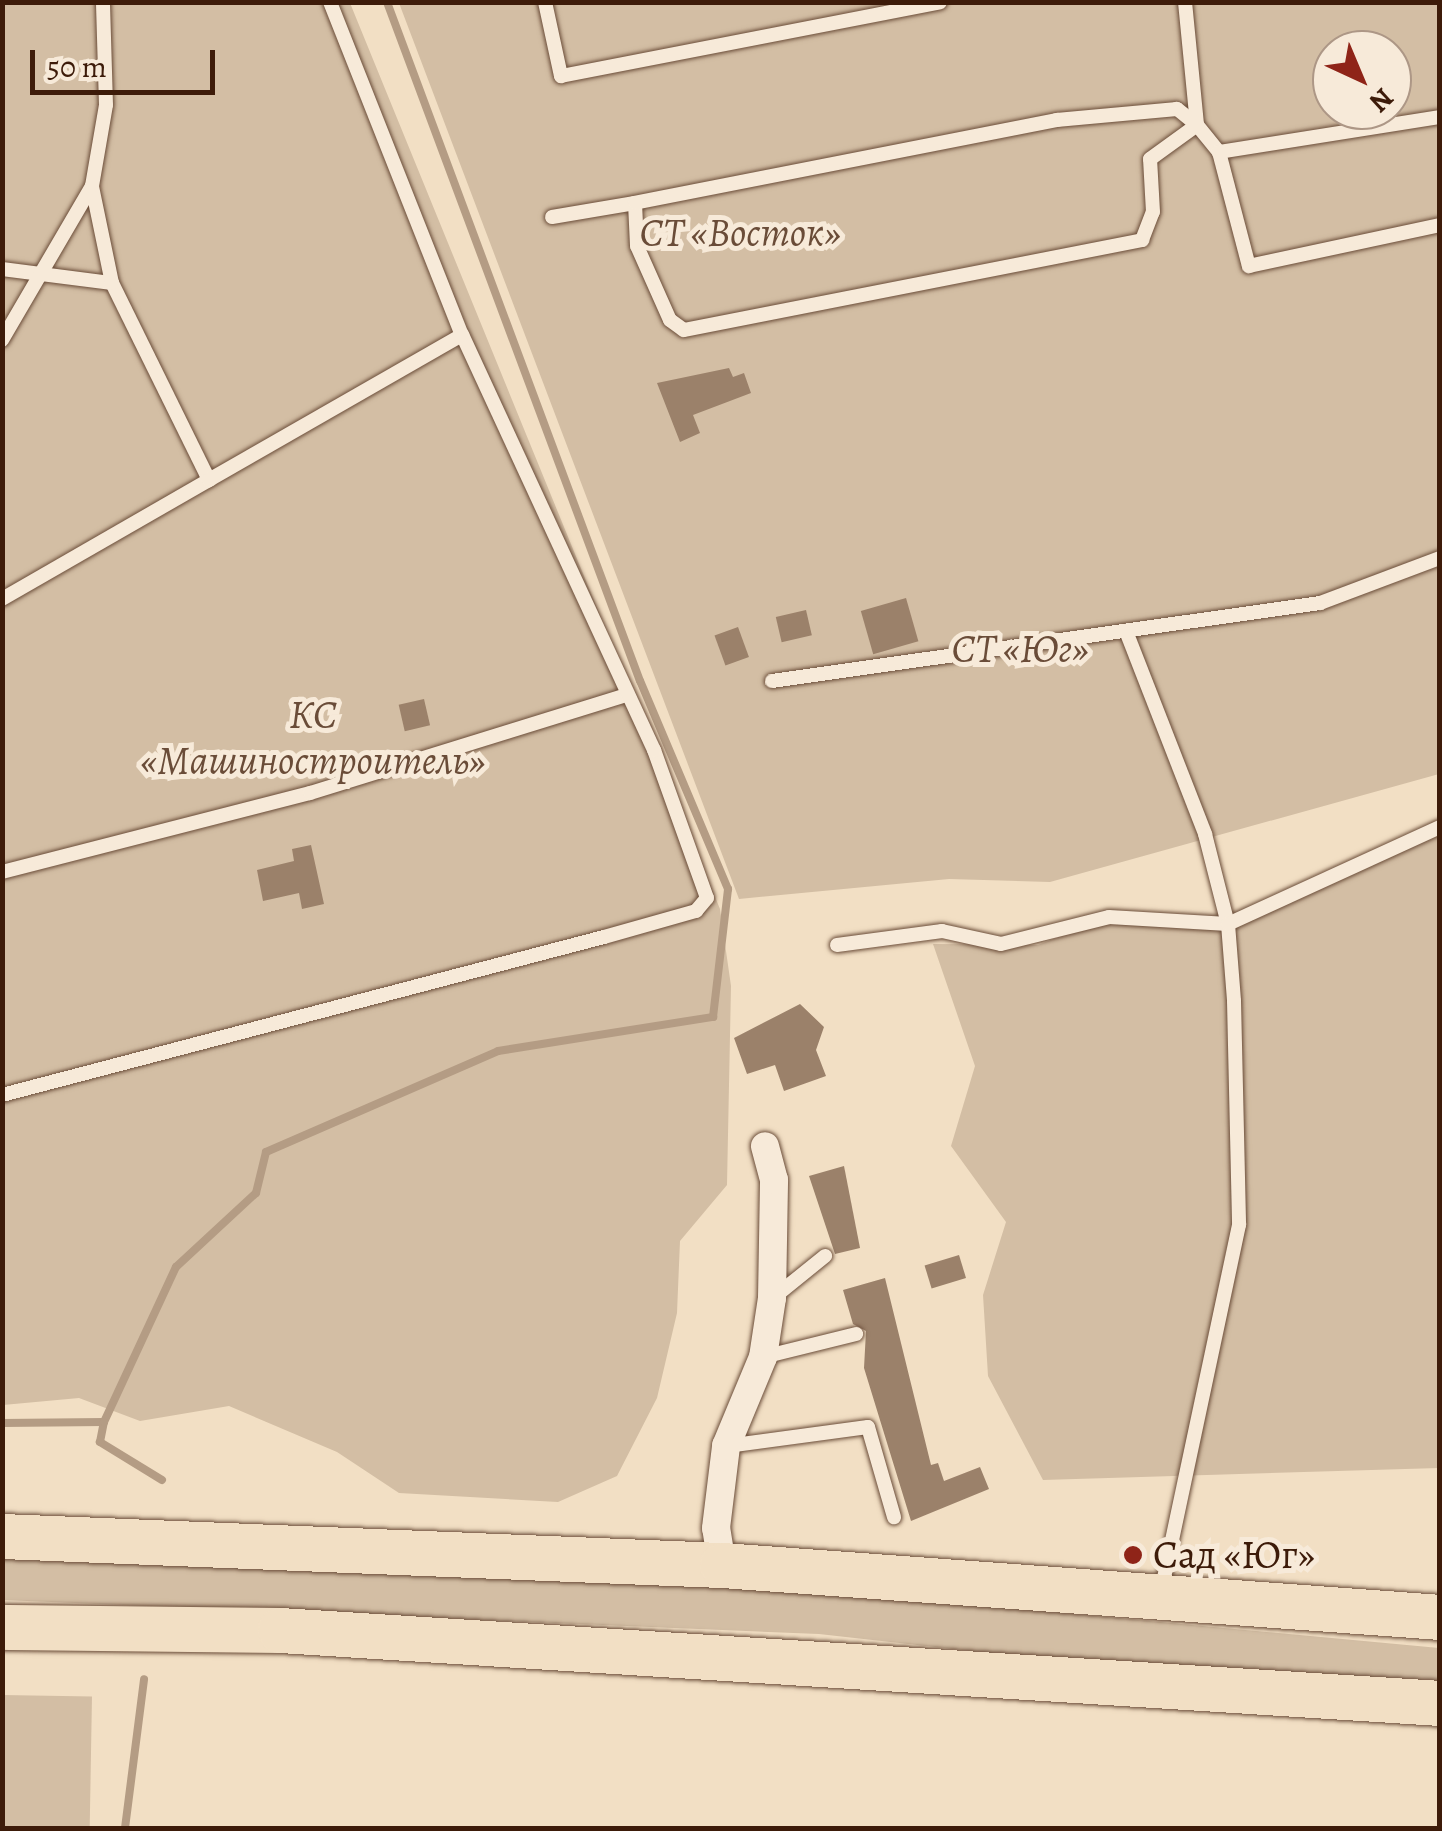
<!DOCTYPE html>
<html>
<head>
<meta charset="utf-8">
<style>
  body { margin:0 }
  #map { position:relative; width:1442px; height:1831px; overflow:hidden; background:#f2dfc4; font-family:Alegreya,serif }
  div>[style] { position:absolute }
  .green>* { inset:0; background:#d3bea4; transform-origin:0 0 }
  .stream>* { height:8px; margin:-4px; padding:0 4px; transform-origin:4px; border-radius:4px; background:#b49c84 }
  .building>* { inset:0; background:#9b816a; transform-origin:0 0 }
  .roads { filter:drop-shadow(0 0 2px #6a4c38) drop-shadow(0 0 2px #6a4c38) }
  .service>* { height:14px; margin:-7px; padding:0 7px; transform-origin:7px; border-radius:7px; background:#f7ead9 }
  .minor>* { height:28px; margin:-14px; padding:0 14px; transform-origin:14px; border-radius:14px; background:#f7ead9 }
  .primary>* { height:45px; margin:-22.5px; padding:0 22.5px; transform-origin:22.5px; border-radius:22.5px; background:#f2dfc4 }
  .dots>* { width:28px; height:28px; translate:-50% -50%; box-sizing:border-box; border:5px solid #f7ead9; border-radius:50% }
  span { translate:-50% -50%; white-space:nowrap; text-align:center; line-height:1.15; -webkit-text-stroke:10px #f7ead9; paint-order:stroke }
  .park-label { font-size:40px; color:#6a4c38; font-style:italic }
  .poi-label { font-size:40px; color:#3d1b09 }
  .left { translate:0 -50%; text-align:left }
  .frame { position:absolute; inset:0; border:5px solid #3d1b09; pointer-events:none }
  .north { position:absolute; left:1312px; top:30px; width:100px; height:100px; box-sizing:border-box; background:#f7ead9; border:2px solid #ad9786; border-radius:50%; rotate:136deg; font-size:28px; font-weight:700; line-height:40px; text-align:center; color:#3d1b09 }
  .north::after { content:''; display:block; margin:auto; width:35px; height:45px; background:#8f2418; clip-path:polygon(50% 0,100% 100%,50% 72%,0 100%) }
  .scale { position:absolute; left:30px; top:50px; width:185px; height:45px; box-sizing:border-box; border:5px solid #3d1b09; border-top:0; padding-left:12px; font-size:30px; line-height:35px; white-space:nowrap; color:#3d1b09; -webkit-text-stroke:8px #f7ead9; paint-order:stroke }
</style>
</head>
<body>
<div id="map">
  <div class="green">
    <div style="clip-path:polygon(3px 3px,350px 3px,720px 909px,731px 986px,727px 1185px,680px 1241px,677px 1313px,657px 1398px,617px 1476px,558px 1502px,399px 1493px,337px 1452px,229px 1406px,140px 1421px,79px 1398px,3px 1405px)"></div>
    <div style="clip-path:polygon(evenodd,399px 3px,1439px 3px,1439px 774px,1050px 882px,949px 879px,739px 899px,399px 3px,1332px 50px,1392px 50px,1392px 110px,1332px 110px,1332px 50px)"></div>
    <div style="clip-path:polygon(1439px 827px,1439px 1468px,1043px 1480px,988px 1376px,983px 1295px,1006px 1222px,951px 1146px,975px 1066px,933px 944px,1038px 945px,1109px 917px,1228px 924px)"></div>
    <div style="clip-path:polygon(3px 1559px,829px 1591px,1439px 1648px,1439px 1683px,1042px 1659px,819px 1634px,3px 1600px)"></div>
    <div style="left:3px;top:1695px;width:89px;height:133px;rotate:1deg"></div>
  </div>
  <div class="stream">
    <div style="left:2px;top:1423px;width:102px;rotate:-0.6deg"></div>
    <div style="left:162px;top:1480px;width:73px;rotate:-148.5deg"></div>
    <div style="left:100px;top:1442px;width:20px;rotate:-79deg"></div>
    <div style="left:104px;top:1422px;width:171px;rotate:-65.1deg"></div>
    <div style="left:176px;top:1267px;width:109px;rotate:-42.8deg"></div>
    <div style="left:256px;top:1193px;width:42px;rotate:-76.3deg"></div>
    <div style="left:266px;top:1152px;width:253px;rotate:-23.5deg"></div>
    <div style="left:498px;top:1051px;width:218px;rotate:-9deg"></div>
    <div style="left:713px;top:1017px;width:129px;rotate:-83.3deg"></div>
    <div style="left:728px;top:889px;width:226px;rotate:-112.9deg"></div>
    <div style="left:640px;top:681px;width:725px;rotate:-110.44deg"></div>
    <div style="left:125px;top:1828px;width:150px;rotate:-82.7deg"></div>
  </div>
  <div class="building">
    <div style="clip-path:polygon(729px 368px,733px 377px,744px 373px,751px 393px,693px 415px,700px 433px,680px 442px,657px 383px)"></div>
    <div style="left:906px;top:598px;width:45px;height:47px;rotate:74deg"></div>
    <div style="left:806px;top:610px;width:26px;height:31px;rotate:77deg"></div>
    <div style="left:738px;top:627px;width:32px;height:25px;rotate:70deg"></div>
    <div style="left:424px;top:699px;width:27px;height:26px;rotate:77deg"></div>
    <div style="clip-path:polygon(311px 845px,324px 904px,302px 909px,299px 893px,263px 901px,257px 870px,294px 861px,292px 849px)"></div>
    <div style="clip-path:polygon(800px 1004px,824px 1027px,816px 1050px,826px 1076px,784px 1091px,775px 1065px,747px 1074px,734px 1038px)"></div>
    <div style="clip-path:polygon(844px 1166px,860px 1248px,835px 1254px,809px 1176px)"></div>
    <div style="left:959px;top:1255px;width:24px;height:36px;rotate:73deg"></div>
    <div style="clip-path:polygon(885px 1278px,931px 1465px,938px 1463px,944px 1481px,980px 1467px,989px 1489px,911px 1521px,864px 1368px,866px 1331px,853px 1324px,843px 1290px)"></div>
  </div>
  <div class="roads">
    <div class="service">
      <div style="left:330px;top:2px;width:358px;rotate:68.4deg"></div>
      <div style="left:545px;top:2px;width:76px;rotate:77.8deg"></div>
      <div style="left:561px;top:76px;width:386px;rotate:-11deg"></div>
      <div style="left:1185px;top:2px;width:124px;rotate:84.4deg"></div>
      <div style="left:1197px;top:125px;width:35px;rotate:51deg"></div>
      <div style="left:1440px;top:117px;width:224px;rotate:171deg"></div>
      <div style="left:1219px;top:152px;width:118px;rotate:75.3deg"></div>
      <div style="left:1249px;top:266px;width:195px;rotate:-12.1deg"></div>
      <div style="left:552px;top:217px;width:84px;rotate:-9.6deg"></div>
      <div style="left:635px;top:203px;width:43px;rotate:87.3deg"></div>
      <div style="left:637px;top:246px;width:81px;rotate:66deg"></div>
      <div style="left:670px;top:320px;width:17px;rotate:36deg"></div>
      <div style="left:684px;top:330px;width:467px;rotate:-11.1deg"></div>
      <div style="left:1142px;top:240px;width:30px;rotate:-69deg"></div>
      <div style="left:1153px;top:212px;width:53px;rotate:-93.2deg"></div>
      <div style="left:1150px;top:159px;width:58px;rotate:-35.9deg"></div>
      <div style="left:1197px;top:125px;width:26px;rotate:-141deg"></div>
      <div style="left:1177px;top:109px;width:121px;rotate:174.8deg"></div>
      <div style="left:1057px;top:120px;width:430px;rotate:168.9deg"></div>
      <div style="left:2px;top:269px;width:111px;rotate:7.3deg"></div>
      <div style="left:2px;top:340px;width:178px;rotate:-59.7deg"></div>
      <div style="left:2px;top:599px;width:239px;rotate:-29.9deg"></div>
      <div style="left:209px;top:480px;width:220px;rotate:-116.2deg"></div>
      <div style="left:112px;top:283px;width:99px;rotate:-101.7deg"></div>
      <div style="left:92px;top:186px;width:82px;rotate:-80.2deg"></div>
      <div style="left:106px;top:105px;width:103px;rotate:-91.7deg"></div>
      <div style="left:1126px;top:631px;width:218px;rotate:68.7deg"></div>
      <div style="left:1205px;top:834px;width:93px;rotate:75.7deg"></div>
      <div style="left:1228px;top:924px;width:77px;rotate:85.5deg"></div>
      <div style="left:1234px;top:1001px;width:224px;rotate:88.7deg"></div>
      <div style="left:1239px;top:1225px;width:376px;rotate:102deg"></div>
      <div style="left:772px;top:681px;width:554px;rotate:-8.1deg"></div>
      <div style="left:1320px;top:603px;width:128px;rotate:-20.6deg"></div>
      <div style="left:2px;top:872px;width:318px;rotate:-14.4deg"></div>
      <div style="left:310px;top:793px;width:328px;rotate:-17.2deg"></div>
      <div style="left:837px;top:945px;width:106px;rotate:-7.6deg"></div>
      <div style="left:942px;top:931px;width:60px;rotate:12.4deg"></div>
      <div style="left:1001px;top:944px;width:111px;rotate:-14deg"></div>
      <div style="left:1109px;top:917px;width:119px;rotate:3.4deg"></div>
      <div style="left:1228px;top:924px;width:233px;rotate:-24.6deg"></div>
      <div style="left:2px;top:1095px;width:622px;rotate:-14.71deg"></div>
      <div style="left:604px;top:937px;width:96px;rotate:-15.8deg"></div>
      <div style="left:696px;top:911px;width:17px;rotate:-50deg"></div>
      <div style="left:707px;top:898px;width:157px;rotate:-109.7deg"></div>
      <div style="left:654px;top:750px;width:457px;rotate:-114.8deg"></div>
      <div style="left:462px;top:335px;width:292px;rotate:150.2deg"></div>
      <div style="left:773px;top:1298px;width:67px;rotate:-38.9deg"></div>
      <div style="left:763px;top:1357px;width:96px;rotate:-13.9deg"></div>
      <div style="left:727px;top:1446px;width:142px;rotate:-7.7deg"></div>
      <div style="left:868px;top:1427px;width:94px;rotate:73.9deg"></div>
    </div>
    <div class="minor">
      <div style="left:722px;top:1565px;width:37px;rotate:-99deg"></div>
      <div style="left:716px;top:1528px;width:83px;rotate:-83deg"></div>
      <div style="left:726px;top:1446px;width:96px;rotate:-67.4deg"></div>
      <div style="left:763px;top:1357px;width:60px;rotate:-81.3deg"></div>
      <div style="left:772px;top:1298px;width:118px;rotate:-89deg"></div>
      <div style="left:774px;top:1180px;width:35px;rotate:-105deg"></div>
    </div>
    <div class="primary">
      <div style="left:2px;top:1536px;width:721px;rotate:2.31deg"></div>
      <div style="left:722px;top:1565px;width:720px;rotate:4.14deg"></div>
      <div style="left:2px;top:1627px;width:278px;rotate:0.6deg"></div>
      <div style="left:280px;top:1630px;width:1162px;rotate:3.6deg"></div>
    </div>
  </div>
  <div class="dots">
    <div style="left:1133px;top:1555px;background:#8f2418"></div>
  </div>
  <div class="park-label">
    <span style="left:740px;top:233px">СТ «Восток»</span>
    <span style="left:1020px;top:649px">СТ «Юг»</span>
    <span style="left:313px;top:738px">КС<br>«Машиностроитель»</span>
  </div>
  <div class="poi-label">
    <span class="left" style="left:1153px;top:1555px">Сад «Юг»</span>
  </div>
  <div class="frame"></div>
  <div class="north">N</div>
  <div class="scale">50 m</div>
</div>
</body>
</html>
